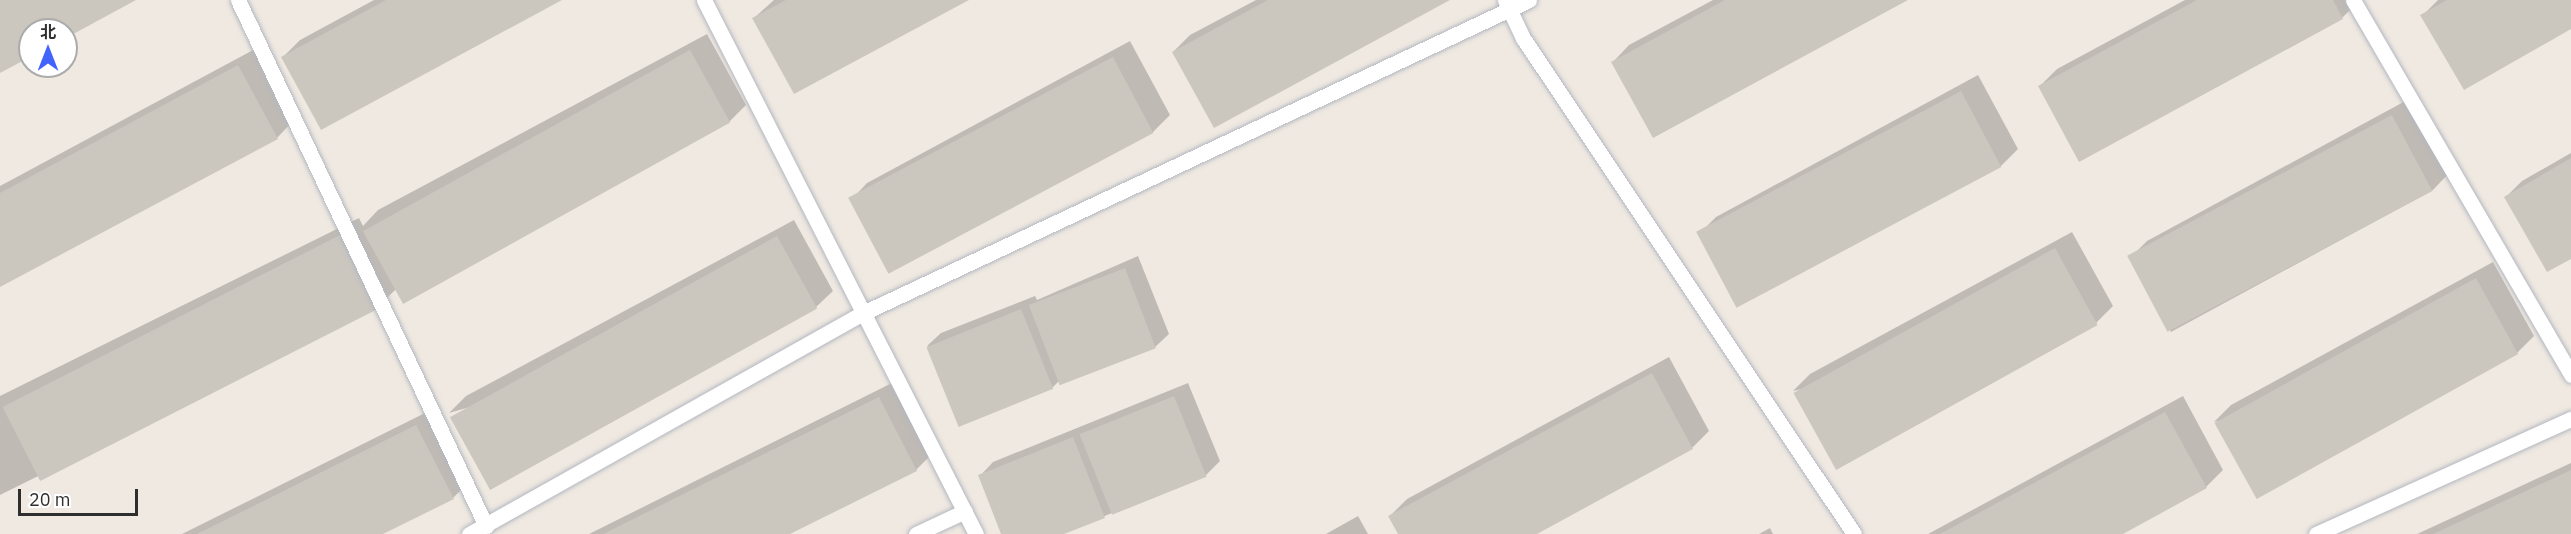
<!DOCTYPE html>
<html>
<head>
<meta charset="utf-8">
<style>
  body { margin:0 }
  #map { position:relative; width:2571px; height:534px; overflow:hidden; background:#efe9e1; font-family:"IBM Plex Sans","Noto Sans SC",sans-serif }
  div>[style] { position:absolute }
  .shadow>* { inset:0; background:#0003 }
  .building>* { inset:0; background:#cbc7bf; transform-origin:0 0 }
  .roads { filter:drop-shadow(0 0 2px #b4b7c1) drop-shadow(0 0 2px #b4b7c1) }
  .service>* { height:15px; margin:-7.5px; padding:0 7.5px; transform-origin:7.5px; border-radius:7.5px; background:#fff }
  span { translate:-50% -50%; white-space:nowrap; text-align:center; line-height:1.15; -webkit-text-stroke:4.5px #fff; paint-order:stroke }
  .north { position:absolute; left:18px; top:18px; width:60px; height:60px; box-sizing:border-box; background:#fff; border:2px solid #ababab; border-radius:50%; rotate:0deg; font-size:16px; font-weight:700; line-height:24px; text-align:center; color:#2e2e2e }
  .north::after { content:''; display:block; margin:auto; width:21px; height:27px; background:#4264fb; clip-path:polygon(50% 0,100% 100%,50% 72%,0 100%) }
  .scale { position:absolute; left:18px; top:489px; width:120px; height:27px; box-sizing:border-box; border:3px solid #2e2e2e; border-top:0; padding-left:8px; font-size:18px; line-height:21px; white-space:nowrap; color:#2e2e2e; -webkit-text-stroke:4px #fff; paint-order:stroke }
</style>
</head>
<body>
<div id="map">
  <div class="shadow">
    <div style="clip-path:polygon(374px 0,559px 0,283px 57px,300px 40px)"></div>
    <div style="clip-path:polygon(774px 0,966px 0,754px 18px)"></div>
    <div style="clip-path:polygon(1256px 0,1447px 0,1173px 52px,1190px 35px)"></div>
    <div style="clip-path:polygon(1713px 0,1905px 0,1613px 62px,1629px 45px)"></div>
    <div style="clip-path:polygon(2185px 0,2359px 0,2359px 1px,2342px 18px,2040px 86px,2057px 69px)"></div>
    <div style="clip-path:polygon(2438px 0,2571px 0,2571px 27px,2422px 16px)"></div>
    <div style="clip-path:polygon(707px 34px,746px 105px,729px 122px,395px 290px,378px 307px,0 495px,0 396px,359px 218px,363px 226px,378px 210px)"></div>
    <div style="clip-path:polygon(1130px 41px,1170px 115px,1153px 132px,851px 200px,867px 183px)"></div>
    <div style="clip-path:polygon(255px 49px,293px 121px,277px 138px,0 285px,0 186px)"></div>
    <div style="clip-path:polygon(1978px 75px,2018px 149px,2001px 166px,1699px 234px,1716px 217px)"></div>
    <div style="clip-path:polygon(2409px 99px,2449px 173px,2433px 190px,2171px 332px,2130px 258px,2147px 241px)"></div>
    <div style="clip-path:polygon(2571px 153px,2571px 257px,2506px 197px,2522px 181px)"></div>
    <div style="clip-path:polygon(794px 220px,833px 291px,816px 307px,449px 413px,466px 396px)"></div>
    <div style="clip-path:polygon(2072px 232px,2113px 306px,2096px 323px,1793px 391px,1810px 374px)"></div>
    <div style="clip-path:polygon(1138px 256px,1169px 334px,1155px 347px,1060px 380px,1052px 388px,927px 346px,941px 333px,1035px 296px,1037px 300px)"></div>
    <div style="clip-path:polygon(2493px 262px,2534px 336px,2517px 353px,2214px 422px,2231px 405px)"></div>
    <div style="clip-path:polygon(1669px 357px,1709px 431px,1693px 447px,1533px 534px,1400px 534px,1390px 516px,1407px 499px)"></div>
    <div style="clip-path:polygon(896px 381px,933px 453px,916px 470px,787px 534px,589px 534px)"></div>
    <div style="clip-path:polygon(1188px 383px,1220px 461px,1206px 475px,1060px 534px,1003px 534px,980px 476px,993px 462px)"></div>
    <div style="clip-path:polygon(2183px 396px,2223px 470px,2206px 487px,2120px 534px,1928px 534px)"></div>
    <div style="clip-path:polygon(433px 409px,470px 481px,453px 498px,380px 534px,182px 534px)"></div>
    <div style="clip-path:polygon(2571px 463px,2571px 534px,2417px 534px)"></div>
    <div style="clip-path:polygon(1358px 516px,1368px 534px,1326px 534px)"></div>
    <div style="clip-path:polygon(1770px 528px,1773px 534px,1759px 534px)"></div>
  </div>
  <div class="building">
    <div style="clip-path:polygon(0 0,136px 0,66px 38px,66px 30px,30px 30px,30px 57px,0 73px)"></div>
    <div style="clip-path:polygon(386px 0,562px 0,321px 130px,281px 57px)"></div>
    <div style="clip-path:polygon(786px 0,969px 0,794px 94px,752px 18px)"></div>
    <div style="clip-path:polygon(1268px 0,1450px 0,1214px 128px,1172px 52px)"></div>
    <div style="clip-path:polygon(1725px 0,1908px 0,1653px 138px,1611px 62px)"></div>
    <div style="clip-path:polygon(2197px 0,2333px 0,2343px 19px,2079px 162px,2038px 86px)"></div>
    <div style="clip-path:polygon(2447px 0,2571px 0,2571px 29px,2464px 90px,2420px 15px)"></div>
    <div style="left:690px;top:50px;width:83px;height:374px;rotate:61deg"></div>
    <div style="left:1113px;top:57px;width:86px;height:300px;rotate:62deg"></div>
    <div style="clip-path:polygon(238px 65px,278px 139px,0 287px,0 193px)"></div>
    <div style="left:1961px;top:91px;width:86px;height:300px;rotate:62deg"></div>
    <div style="left:2392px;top:115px;width:86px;height:300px;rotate:62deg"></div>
    <div style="clip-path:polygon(2571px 158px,2571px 259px,2547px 272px,2504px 197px)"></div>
    <div style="left:342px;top:234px;width:83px;height:381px;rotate:63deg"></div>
    <div style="left:777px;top:236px;width:83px;height:374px;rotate:61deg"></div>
    <div style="left:2055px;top:248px;width:88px;height:299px;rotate:61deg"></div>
    <div style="left:1125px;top:268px;width:86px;height:103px;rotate:69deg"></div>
    <div style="left:2476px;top:278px;width:87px;height:299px;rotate:61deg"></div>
    <div style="left:1021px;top:309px;width:86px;height:102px;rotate:68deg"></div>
    <div style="clip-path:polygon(1652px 373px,1693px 449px,1537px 534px,1398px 534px,1388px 516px)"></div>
    <div style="left:1174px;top:396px;width:87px;height:102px;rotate:68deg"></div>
    <div style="clip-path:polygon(879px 397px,917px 471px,790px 534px,603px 534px)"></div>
    <div style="clip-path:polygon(2165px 412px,2207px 488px,2123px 534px,1940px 534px)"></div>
    <div style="clip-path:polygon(416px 425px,454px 499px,383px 534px,197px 534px)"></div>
    <div style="clip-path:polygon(1073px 437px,1105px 518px,1064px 534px,1001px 534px,978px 475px)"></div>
    <div style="clip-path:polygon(2571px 470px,2571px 534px,2433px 534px)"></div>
  </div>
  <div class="roads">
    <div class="service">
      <div style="left:238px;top:0;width:582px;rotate:64.76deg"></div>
      <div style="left:704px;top:0;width:599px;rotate:63.01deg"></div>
      <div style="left:1505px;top:0;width:42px;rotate:64.7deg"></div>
      <div style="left:1523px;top:38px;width:596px;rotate:56.28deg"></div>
      <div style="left:2353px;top:0;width:434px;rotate:59.8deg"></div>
      <div style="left:469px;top:534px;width:452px;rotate:-29.3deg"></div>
      <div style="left:863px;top:313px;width:736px;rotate:-25.17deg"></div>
      <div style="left:916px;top:534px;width:54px;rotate:-25.1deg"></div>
      <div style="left:2316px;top:534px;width:280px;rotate:-24.3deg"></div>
    </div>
  </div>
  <div class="north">北</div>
  <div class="scale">20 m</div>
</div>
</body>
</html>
